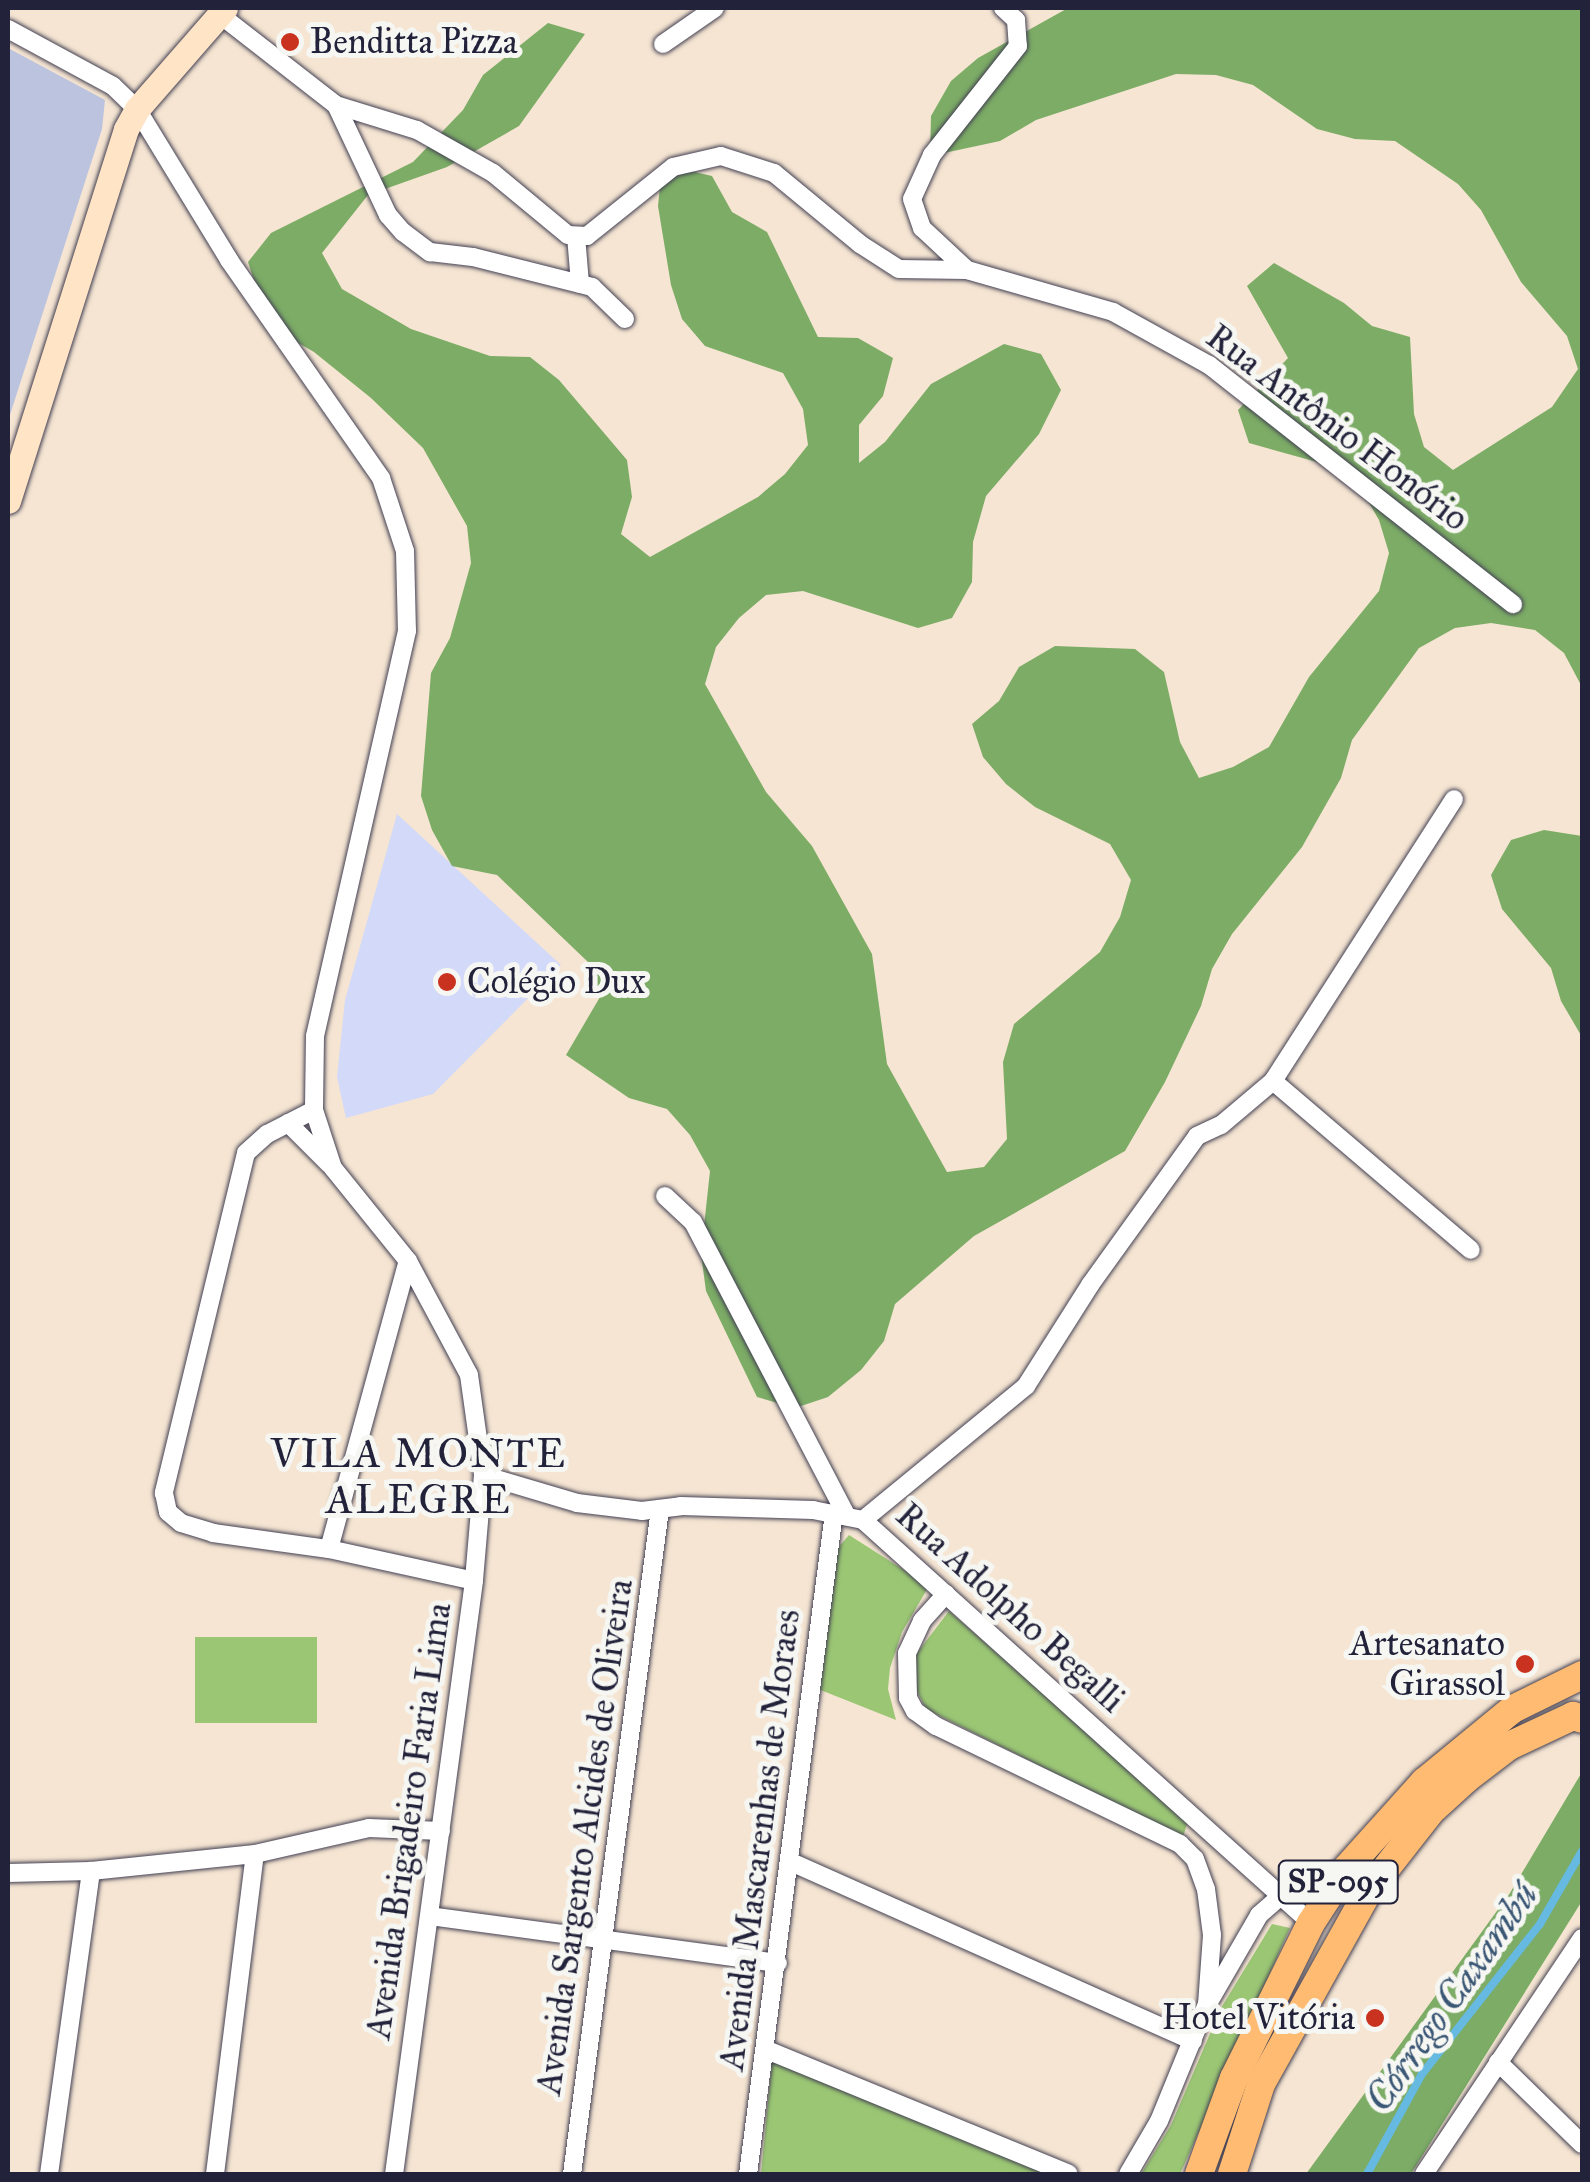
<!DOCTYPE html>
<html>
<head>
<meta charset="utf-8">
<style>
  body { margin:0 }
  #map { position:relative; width:1590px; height:2182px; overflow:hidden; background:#f5e5d2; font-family:"IM FELL Great Primer",serif }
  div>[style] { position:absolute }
  .built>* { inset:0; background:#d3d9f9 }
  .industrial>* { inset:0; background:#bcc3de }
  .green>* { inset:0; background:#9bc774; transform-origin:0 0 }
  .forest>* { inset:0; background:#7cac66 }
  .stream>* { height:8px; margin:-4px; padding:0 4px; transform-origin:4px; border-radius:4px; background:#66b9e1 }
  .roads { filter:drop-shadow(0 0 2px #423f52) drop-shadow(0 0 2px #423f52) }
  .minor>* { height:18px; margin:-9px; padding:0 9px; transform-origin:9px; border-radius:9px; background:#fff }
  .secondary>* { height:25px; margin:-12.5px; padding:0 12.5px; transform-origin:12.5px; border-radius:12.5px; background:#ffe4c6 }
  .primary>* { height:28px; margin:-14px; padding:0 14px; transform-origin:14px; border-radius:14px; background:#ffbb71 }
  .dots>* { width:28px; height:28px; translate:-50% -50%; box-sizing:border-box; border:5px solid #f6f6f2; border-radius:50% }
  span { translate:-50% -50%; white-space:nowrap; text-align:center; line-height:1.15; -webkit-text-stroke:10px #f6f6f2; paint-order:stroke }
  .shield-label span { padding:2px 8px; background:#f6f6f2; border:2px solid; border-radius:8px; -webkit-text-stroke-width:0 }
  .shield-label { font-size:32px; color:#22223b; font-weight:700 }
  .poi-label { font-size:35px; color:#22223b }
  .left { translate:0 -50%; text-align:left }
  .right { translate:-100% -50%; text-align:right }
  .street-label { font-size:35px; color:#22223b }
  .water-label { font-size:38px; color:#3a5775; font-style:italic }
  .quarter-label { font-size:40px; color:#22223b; letter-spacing:2.5px }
  .frame { position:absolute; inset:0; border:10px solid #22223b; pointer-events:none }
</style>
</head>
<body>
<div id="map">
  <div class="built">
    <div style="clip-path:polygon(397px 814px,561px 965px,433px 1094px,346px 1118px,337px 1077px,345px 1000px)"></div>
  </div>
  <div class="industrial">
    <div style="clip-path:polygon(8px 48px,105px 100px,102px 129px,8px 421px)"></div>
  </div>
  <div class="green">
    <div style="clip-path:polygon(849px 1535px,929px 1586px,902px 1632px,890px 1668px,888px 1689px,896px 1720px,818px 1689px,835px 1551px)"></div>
    <div style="clip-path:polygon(949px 1611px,1188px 1821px,1183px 1837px,926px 1709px,914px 1685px,914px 1657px)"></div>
    <div style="left:195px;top:1637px;width:122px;height:86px"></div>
    <div style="clip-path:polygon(1272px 1924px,1290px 1928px,1180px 2174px,1141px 2174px,1171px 2125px,1221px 2008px)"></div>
    <div style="clip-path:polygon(772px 2061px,1040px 2170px,1047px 2174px,761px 2174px)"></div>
  </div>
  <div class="forest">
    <div style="clip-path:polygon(1068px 8px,1582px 8px,1582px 687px,1564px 653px,1535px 630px,1491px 623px,1455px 628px,1419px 648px,1352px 740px,1341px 778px,1302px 847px,1232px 934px,1212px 969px,1201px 1006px,1165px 1082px,1125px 1151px,974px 1236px,895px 1304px,884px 1341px,861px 1370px,828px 1397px,795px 1408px,757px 1397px,706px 1291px,701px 1254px,710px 1171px,690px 1135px,667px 1109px,629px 1098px,566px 1055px,600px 997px,588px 962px,497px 875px,452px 866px,432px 830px,421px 796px,431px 673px,450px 638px,471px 563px,467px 526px,423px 448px,371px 398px,314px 352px,279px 332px,259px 296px,248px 262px,271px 233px,413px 162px,463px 110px,483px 75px,548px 23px,585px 34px,519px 126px,447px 167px,368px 195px,322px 253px,342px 289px,411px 329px,490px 356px,530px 357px,559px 380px,627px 460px,632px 497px,621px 534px,650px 557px,758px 497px,785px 474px,808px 445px,803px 409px,783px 373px,705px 346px,682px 319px,671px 285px,658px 206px,661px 176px,673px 167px,712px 176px,732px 212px,767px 232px,818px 337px,858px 338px,893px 358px,883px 396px,859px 425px,859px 463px,885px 442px,931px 384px,1004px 344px,1041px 354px,1061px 390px,1039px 434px,986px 496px,973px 542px,972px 582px,952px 618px,918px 628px,803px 591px,766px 595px,739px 618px,716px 647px,705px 684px,766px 792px,812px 846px,872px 954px,887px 1064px,947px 1172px,984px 1167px,1007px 1139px,1003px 1062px,1014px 1024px,1100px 952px,1120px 917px,1131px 880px,1110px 844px,1035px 807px,1006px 784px,983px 757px,972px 724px,999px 701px,1019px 667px,1055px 646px,1135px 649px,1164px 672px,1180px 742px,1199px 778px,1233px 767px,1269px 747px,1309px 677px,1379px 591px,1389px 553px,1379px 520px,1358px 484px,1324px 464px,1249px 443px,1238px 410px,1288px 358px,1247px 286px,1274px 263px,1344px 303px,1372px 326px,1410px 337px,1414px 414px,1424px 447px,1453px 470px,1552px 407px,1578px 369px,1567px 336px,1521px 282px,1481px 210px,1458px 184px,1395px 141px,1355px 139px,1317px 129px,1253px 85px,1216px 75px,1176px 74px,1036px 120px,1000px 141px,930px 156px,931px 116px,951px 81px,978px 58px)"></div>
    <div style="clip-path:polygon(1544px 830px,1582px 836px,1582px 1037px,1561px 1001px,1551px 968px,1502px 909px,1491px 875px,1511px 840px)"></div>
    <div style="clip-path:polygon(1582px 1772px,1582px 1901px,1411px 2174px,1306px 2174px,1510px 1893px)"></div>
  </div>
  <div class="stream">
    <div style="left:1367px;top:2174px;width:114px;rotate:-61.2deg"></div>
    <div style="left:1422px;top:2074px;width:191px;rotate:-51.8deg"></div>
    <div style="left:1540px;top:1924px;width:84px;rotate:-60.1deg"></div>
  </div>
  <div class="roads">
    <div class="minor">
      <div style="left:1003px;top:8px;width:18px;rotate:43deg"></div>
      <div style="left:1016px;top:20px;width:26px;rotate:86deg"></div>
      <div style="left:1018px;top:46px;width:139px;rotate:128.3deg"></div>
      <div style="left:932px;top:155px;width:48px;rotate:114.4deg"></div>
      <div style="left:912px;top:199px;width:31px;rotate:71deg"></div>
      <div style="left:922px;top:228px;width:62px;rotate:43deg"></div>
      <div style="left:967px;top:270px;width:152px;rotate:16deg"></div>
      <div style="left:1113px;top:312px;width:110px;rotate:28.9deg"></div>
      <div style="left:1209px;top:365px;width:387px;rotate:38.2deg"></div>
      <div style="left:219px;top:14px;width:148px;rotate:37.9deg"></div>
      <div style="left:336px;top:105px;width:85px;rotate:17.2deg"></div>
      <div style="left:417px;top:130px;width:87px;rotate:29.5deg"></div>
      <div style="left:493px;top:173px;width:97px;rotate:39.6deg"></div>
      <div style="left:568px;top:235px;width:19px;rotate:3deg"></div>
      <div style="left:587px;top:236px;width:110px;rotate:-38.7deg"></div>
      <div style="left:673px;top:167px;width:49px;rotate:-12.9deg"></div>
      <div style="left:721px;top:156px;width:56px;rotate:17.8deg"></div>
      <div style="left:774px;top:173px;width:112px;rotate:39.5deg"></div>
      <div style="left:860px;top:244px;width:46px;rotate:32.7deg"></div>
      <div style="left:899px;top:269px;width:68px;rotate:0.8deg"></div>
      <div style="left:8px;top:29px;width:119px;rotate:28.5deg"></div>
      <div style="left:113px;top:86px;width:33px;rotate:44deg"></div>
      <div style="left:137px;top:109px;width:177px;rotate:58.6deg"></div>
      <div style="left:229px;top:260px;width:266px;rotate:55.1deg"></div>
      <div style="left:381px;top:478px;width:77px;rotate:71.8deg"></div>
      <div style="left:405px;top:551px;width:80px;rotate:88.6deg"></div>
      <div style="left:407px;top:631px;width:415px;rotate:102.8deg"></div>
      <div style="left:315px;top:1036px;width:74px;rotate:90.8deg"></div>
      <div style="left:314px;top:1110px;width:61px;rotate:71.9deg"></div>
      <div style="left:333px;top:1168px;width:119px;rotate:51.1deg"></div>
      <div style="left:408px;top:1261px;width:129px;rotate:61.8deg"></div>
      <div style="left:469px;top:1375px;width:101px;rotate:82deg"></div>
      <div style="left:483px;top:1475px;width:106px;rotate:94.9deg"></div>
      <div style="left:474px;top:1581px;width:598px;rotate:97.68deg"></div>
      <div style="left:663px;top:44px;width:63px;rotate:-34.7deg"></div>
      <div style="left:336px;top:105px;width:122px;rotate:64.7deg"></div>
      <div style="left:388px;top:215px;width:23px;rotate:49deg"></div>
      <div style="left:403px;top:232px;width:34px;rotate:37deg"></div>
      <div style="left:430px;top:252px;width:43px;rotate:6.6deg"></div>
      <div style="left:473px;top:257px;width:123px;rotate:14.1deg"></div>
      <div style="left:592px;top:287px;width:46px;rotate:44.1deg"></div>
      <div style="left:576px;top:236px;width:48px;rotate:85.2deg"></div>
      <div style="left:1273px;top:1081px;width:260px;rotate:40.5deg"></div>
      <div style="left:314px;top:1110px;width:53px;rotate:152.9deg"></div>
      <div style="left:267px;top:1134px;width:28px;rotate:138deg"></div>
      <div style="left:246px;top:1153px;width:350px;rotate:103.6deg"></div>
      <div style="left:164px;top:1493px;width:19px;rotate:78deg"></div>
      <div style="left:168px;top:1512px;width:17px;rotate:40deg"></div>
      <div style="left:181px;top:1523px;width:34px;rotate:17deg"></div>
      <div style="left:213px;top:1533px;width:117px;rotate:7.9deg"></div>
      <div style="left:329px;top:1549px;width:148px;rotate:12.4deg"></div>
      <div style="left:288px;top:1123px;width:59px;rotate:45deg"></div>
      <div style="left:665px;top:1196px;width:38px;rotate:43deg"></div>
      <div style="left:693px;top:1222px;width:332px;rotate:62.4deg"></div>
      <div style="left:483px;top:1475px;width:98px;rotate:16.6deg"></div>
      <div style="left:577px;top:1503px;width:65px;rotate:7deg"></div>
      <div style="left:642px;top:1511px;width:39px;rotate:-7deg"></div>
      <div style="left:681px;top:1506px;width:132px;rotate:1.7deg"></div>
      <div style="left:813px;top:1510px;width:51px;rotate:11.3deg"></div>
      <div style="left:863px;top:1520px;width:603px;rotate:41.97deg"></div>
      <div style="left:863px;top:1520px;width:211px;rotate:-39.4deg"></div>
      <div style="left:1026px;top:1386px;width:120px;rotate:-57.6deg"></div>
      <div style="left:1090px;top:1285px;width:183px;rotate:-54.3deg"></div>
      <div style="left:1197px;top:1136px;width:26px;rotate:-25deg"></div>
      <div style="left:1221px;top:1125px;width:68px;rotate:-40.2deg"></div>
      <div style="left:1273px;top:1081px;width:335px;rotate:-57.3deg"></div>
      <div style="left:329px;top:1549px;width:299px;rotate:-74.7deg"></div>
      <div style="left:946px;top:1594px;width:36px;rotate:132deg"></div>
      <div style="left:922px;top:1621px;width:35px;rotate:115deg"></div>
      <div style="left:907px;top:1653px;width:45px;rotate:88.7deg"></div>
      <div style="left:908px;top:1698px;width:15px;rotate:62deg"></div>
      <div style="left:915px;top:1711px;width:26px;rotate:36deg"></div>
      <div style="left:936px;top:1726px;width:271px;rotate:25.8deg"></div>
      <div style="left:1180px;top:1844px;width:21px;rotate:45deg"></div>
      <div style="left:1195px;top:1859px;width:32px;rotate:70deg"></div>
      <div style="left:1206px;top:1889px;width:46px;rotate:82.6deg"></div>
      <div style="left:1212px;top:1935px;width:69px;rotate:94.1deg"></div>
      <div style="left:1207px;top:2004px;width:126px;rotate:112.3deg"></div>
      <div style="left:1159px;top:2121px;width:61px;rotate:120.3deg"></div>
      <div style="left:791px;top:1862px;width:440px;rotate:24deg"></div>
      <div style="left:8px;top:1873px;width:83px;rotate:-1.4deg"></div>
      <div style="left:91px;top:1871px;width:165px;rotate:-5.9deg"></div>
      <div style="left:255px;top:1854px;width:117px;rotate:-12.8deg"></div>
      <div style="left:369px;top:1828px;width:72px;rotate:2.4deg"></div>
      <div style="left:430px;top:1916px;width:351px;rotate:7.7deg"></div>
      <div style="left:1210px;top:2000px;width:98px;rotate:-60deg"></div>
      <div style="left:1259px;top:1915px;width:30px;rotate:-41deg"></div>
      <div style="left:767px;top:2050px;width:326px;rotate:22.3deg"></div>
      <div style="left:1498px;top:2062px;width:117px;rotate:44.3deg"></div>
      <div style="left:49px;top:2174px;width:306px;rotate:-82.1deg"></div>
      <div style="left:215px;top:2174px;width:322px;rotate:-82.9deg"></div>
      <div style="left:572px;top:2174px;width:671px;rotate:-82.46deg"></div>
      <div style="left:748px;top:2174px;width:667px;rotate:-82.59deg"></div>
      <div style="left:1424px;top:2174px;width:284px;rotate:-56.2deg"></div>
    </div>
    <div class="secondary">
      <div style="left:8px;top:501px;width:390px;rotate:-72.4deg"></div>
      <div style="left:126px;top:129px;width:23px;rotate:-61deg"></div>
      <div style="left:137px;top:109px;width:134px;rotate:-48.9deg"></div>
    </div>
    <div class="primary">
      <div style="left:1199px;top:2174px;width:102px;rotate:-70deg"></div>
      <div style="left:1234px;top:2078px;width:173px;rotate:-63.6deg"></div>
      <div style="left:1311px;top:1923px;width:64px;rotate:-57.1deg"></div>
      <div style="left:1346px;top:1869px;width:117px;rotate:-48.1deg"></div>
      <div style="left:1424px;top:1782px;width:115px;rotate:-39.4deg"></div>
      <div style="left:1513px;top:1709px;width:77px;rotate:-26.2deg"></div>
      <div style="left:1232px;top:2174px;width:95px;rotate:-72.1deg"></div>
      <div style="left:1261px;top:2084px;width:222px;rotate:-60.9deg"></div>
      <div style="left:1369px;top:1890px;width:100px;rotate:-51.9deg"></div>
      <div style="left:1431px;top:1811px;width:47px;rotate:-42.4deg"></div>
      <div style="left:1466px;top:1779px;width:54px;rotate:-37.5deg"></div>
      <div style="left:1509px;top:1746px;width:71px;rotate:-25.1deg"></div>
      <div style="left:1573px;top:1716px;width:9px;rotate:18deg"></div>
    </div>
  </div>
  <div class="dots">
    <div style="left:290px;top:42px;background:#c8321e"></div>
    <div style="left:447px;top:982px;background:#c8321e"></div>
    <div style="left:1525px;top:1664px;background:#c8321e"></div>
    <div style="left:1375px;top:2018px;background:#c8321e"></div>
  </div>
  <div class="shield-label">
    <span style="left:1338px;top:1882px">SP-095</span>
  </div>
  <div class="poi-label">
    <span class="left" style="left:310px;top:42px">Benditta Pizza</span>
    <span class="left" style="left:467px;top:982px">Colégio Dux</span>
    <span class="right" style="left:1505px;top:1664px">Artesanato<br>Girassol</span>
    <span class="right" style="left:1355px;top:2018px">Hotel Vitória</span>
  </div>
  <div class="street-label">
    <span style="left:1337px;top:428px;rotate:37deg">Rua Antônio Honório</span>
    <span style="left:1010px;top:1608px;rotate:42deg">Rua Adolpho Begalli</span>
    <span style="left:409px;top:1821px;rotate:-82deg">Avenida Brigadeiro Faria Lima</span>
    <span style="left:585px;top:1837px;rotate:-82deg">Avenida Sargento Alcides de Oliveira</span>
    <span style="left:760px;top:1840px;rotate:-83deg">Avenida Mascarenhas de Moraes</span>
  </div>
  <div class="water-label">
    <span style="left:1452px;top:1997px;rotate:-55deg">Córrego Caxambú</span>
  </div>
  <div class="quarter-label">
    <span style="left:419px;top:1477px">VILA MONTE<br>ALEGRE</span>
  </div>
  <div class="frame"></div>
</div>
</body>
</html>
